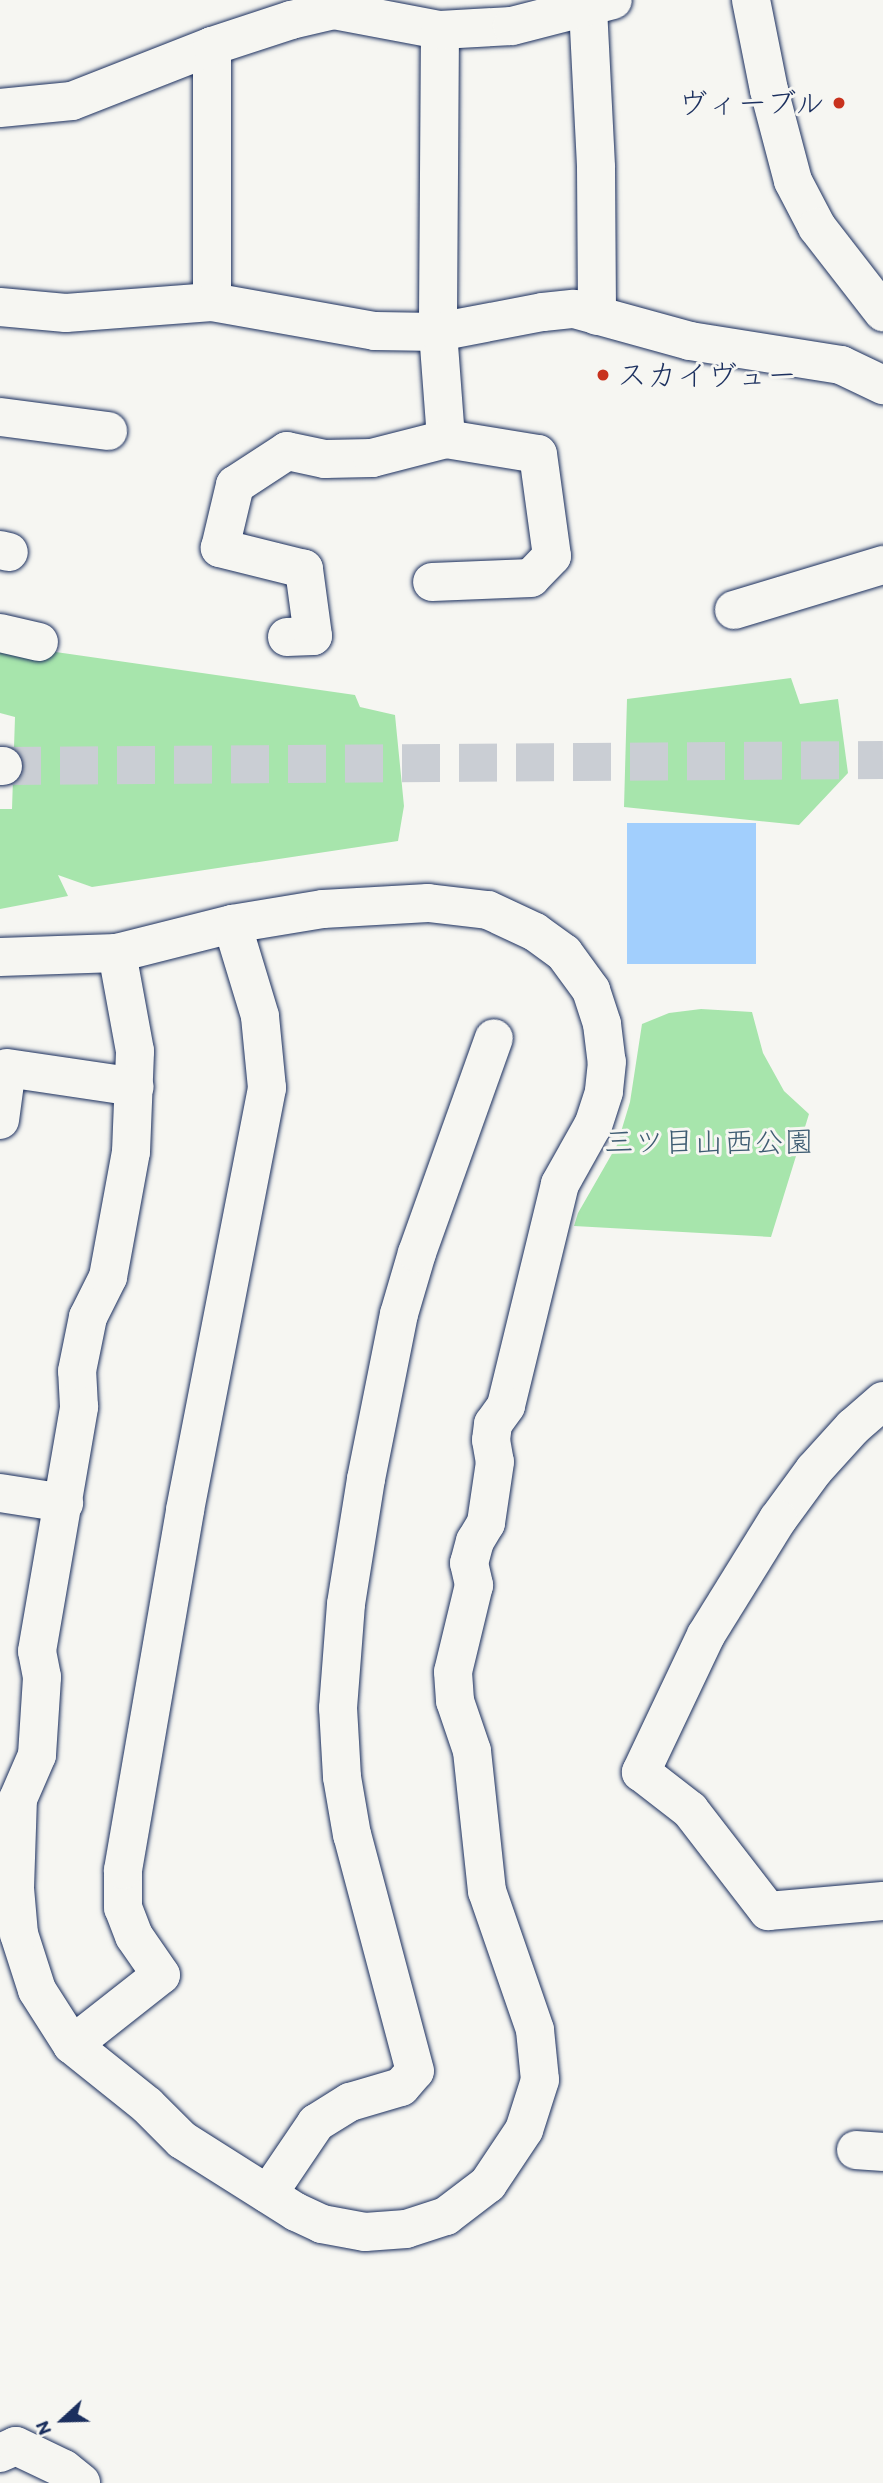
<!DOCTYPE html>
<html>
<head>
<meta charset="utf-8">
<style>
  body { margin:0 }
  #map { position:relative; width:883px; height:2483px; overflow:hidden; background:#f6f6f2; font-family:Itim,"Klee One",sans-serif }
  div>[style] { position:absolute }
  .green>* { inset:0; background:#a7e5ac }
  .water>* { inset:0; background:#a2cffd; transform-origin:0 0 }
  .secondary-tunnel>* { height:38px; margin-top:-19px; transform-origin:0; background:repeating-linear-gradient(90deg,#caced4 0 38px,transparent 0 57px) }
  .roads { filter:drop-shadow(0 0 2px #1b2f5e) drop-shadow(0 0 2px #1b2f5e) }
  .street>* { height:38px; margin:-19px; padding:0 19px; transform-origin:19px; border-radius:19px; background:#f6f6f2 }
  .secondary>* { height:38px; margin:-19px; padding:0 19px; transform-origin:19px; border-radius:19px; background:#f6f6f2 }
  .dots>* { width:19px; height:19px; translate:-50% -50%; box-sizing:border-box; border:4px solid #f6f6f2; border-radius:50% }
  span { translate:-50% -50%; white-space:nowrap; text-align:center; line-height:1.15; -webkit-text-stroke:6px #f6f6f2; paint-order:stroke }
  .poi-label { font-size:30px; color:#1b2f5e }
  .right { translate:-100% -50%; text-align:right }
  .left { translate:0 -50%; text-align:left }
  .park-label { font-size:30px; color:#3e5c72 }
  .north { position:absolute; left:28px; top:2385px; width:70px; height:70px; -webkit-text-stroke:5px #f6f6f2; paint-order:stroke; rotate:248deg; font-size:19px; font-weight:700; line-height:28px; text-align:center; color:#1b2f5e }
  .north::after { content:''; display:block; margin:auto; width:24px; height:32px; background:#1b2f5e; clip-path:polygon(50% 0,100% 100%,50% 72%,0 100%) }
</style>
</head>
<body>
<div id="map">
  <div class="green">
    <div style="clip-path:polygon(0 644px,355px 695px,360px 707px,395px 715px,404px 806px,398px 841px,92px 887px,58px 875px,68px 896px,0 909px,0 809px,12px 809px,15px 717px,0 713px)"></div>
    <div style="clip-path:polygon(791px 678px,800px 704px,838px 699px,848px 773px,799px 825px,624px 807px,627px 699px)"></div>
    <div style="clip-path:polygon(701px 1009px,752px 1012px,763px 1053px,784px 1091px,809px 1114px,771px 1237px,574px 1226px,578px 1213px,617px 1145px,630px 1102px,642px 1024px,669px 1013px)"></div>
  </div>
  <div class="water">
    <div style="left:627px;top:823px;width:129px;height:141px"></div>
  </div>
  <div class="secondary-tunnel">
    <div style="left:3px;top:766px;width:880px;rotate:-0.39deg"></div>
  </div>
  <div class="roads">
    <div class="street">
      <div style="left:751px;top:0;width:92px;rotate:78.7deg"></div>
      <div style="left:769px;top:90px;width:94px;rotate:75.2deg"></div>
      <div style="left:793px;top:181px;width:52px;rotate:62.4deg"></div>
      <div style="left:817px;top:227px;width:108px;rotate:52.2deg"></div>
      <div style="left:588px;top:8px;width:160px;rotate:87.1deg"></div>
      <div style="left:596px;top:168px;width:148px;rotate:89.6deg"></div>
      <div style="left:440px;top:30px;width:302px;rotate:90.4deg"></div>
      <div style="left:438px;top:332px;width:107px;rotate:85.7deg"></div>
      <div style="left:212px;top:46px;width:256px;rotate:90deg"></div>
      <div style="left:0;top:108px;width:72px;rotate:-5.6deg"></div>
      <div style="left:72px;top:101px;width:150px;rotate:-21.4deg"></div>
      <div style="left:212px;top:46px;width:83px;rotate:-18.2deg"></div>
      <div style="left:291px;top:20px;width:44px;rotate:-13.1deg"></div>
      <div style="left:334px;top:10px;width:108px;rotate:10.7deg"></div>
      <div style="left:440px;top:30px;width:72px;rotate:-3.2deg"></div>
      <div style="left:512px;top:26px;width:104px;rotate:-14.4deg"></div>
      <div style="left:0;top:307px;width:66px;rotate:5.2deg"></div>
      <div style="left:66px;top:313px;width:146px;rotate:-4.3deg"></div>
      <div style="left:212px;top:302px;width:166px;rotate:10.1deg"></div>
      <div style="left:375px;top:331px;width:63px;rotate:0.9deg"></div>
      <div style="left:438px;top:332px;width:107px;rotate:-10.8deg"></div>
      <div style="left:543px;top:312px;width:31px;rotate:-6deg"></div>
      <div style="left:574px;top:309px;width:120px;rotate:15.4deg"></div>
      <div style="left:690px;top:341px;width:153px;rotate:9deg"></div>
      <div style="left:841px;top:365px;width:47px;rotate:25.5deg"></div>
      <div style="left:0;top:417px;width:109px;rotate:7.4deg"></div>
      <div style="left:0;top:550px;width:9px;rotate:13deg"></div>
      <div style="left:734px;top:610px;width:156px;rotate:-16.8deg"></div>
      <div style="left:0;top:633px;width:40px;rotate:13deg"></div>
      <div style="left:287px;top:637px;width:26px;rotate:-2deg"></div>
      <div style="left:313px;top:636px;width:68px;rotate:-97.7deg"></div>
      <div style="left:304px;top:569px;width:87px;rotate:-166deg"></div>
      <div style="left:220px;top:548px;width:65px;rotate:-76.6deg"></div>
      <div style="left:235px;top:485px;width:62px;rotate:-33.2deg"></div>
      <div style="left:287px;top:451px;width:39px;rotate:12deg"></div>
      <div style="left:325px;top:459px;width:47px;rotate:-1.2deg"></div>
      <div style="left:372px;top:458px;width:76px;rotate:-14.4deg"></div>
      <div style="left:446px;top:439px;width:93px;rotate:9.3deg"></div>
      <div style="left:538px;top:454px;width:103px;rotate:82.2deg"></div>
      <div style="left:552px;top:556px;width:30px;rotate:134deg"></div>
      <div style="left:531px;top:578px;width:99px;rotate:177.7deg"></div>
      <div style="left:0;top:957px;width:117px;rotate:-2deg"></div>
      <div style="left:117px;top:953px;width:119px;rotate:-14.2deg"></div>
      <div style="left:232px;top:924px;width:92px;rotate:-9.4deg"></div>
      <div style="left:323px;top:909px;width:105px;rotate:-3.3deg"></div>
      <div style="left:428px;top:903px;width:60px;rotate:6.7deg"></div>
      <div style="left:488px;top:910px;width:52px;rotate:25.1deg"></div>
      <div style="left:535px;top:932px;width:36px;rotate:36deg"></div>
      <div style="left:564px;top:953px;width:46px;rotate:53.9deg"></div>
      <div style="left:591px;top:990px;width:36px;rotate:72deg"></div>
      <div style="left:602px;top:1024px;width:38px;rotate:83deg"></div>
      <div style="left:607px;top:1062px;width:30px;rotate:96deg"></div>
      <div style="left:604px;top:1092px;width:35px;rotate:108deg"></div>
      <div style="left:593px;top:1125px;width:68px;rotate:119.2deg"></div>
      <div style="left:560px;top:1184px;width:228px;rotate:103.7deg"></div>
      <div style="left:506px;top:1406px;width:22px;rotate:126deg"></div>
      <div style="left:493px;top:1424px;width:16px;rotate:97deg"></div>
      <div style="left:491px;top:1440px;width:22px;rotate:80deg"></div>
      <div style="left:495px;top:1462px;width:62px;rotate:98.4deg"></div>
      <div style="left:486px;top:1523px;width:21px;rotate:121deg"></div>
      <div style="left:475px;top:1541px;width:23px;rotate:105deg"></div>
      <div style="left:469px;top:1563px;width:23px;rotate:77deg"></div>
      <div style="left:474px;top:1585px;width:89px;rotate:103.6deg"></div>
      <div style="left:453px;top:1672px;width:29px;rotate:86deg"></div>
      <div style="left:455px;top:1701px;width:53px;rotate:71.2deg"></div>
      <div style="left:472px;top:1751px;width:141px;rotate:83.9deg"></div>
      <div style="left:487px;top:1891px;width:147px;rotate:70.9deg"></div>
      <div style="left:535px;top:2030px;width:50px;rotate:84.3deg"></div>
      <div style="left:540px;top:2080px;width:52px;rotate:107.7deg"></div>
      <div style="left:524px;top:2130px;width:65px;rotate:123.7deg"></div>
      <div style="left:488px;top:2184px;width:53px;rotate:142.7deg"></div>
      <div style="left:446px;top:2216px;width:42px;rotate:162deg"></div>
      <div style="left:406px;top:2229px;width:41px;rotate:175.8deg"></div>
      <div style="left:365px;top:2232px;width:44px;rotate:-169.5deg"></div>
      <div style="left:322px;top:2224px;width:29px;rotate:-155deg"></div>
      <div style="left:296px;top:2212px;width:135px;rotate:-147.7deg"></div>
      <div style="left:182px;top:2140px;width:49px;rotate:-135deg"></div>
      <div style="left:147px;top:2105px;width:96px;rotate:-141.3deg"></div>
      <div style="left:72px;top:2045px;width:65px;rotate:-122.5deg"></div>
      <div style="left:37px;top:1990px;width:59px;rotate:-107.8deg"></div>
      <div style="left:19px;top:1934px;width:46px;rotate:-95deg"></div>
      <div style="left:15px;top:1888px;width:89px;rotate:-88.1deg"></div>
      <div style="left:18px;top:1799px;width:48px;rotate:-66.6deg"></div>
      <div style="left:37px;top:1755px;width:78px;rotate:-86.3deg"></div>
      <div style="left:42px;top:1677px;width:26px;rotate:-101deg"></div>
      <div style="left:37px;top:1651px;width:248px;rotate:-80.2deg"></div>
      <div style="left:79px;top:1407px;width:36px;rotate:-93deg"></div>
      <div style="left:77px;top:1371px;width:55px;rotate:-78.5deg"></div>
      <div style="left:88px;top:1317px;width:45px;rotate:-63.4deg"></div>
      <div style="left:108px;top:1277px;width:127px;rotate:-79.6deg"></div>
      <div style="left:131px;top:1152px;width:101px;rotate:-87.7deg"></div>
      <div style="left:135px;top:1051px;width:100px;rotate:-100.4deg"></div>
      <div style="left:0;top:1120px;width:52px;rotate:-82.3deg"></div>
      <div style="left:7px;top:1068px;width:129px;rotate:8.4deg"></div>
      <div style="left:883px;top:1401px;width:40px;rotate:139deg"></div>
      <div style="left:853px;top:1427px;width:58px;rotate:132.2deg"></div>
      <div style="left:814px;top:1470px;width:61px;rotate:126.3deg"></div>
      <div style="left:778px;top:1519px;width:137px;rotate:121.8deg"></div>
      <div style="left:706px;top:1635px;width:152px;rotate:115.4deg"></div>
      <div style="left:641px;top:1772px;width:62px;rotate:37.8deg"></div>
      <div style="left:690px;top:1810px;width:128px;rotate:52.3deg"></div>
      <div style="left:768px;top:1911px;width:115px;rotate:-5deg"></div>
      <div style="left:0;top:1493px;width:65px;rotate:8.9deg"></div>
      <div style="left:72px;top:2045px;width:113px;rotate:-38.2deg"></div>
      <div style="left:161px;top:1975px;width:47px;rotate:-124.7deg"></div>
      <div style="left:134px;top:1936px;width:30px;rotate:-111deg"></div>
      <div style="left:123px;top:1908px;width:38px;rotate:-90deg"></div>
      <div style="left:123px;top:1870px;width:365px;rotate:-80.2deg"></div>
      <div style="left:185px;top:1510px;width:430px;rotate:-79deg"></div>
      <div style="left:267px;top:1088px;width:72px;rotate:-95.6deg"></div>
      <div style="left:260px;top:1016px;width:96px;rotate:-106.9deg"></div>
      <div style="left:856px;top:2150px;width:27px;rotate:4deg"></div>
      <div style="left:268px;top:2194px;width:86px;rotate:-55.9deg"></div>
      <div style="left:316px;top:2123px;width:40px;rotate:-32deg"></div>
      <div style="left:350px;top:2102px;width:53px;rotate:-16.4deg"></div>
      <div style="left:401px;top:2087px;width:21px;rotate:-49deg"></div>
      <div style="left:415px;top:2071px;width:244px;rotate:-104.9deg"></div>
      <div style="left:352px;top:1835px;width:59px;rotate:-99.8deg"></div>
      <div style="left:342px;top:1777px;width:69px;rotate:-93.3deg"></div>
      <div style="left:338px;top:1708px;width:104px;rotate:-85.6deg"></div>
      <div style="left:346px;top:1604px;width:127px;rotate:-80.9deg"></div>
      <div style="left:366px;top:1479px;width:168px;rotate:-78.7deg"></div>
      <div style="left:399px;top:1314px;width:64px;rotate:-73.6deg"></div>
      <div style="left:417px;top:1253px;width:228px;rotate:-70.3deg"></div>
      <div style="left:0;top:2453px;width:17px;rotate:-24deg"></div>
      <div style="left:16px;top:2446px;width:53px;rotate:25.6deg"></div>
      <div style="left:64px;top:2469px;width:22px;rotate:39deg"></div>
    </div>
    <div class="secondary">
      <div style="left:0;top:766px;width:3px"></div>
    </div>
  </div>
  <div class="dots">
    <div style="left:839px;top:103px;background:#c8321e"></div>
    <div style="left:603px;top:375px;background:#c8321e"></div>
  </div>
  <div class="poi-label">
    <span class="right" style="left:825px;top:103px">ヴィーブル</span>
    <span class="left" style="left:617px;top:375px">スカイヴュー</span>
  </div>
  <div class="park-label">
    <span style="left:709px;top:1142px">三ツ目山西公園</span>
  </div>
  <div class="north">N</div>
</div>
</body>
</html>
